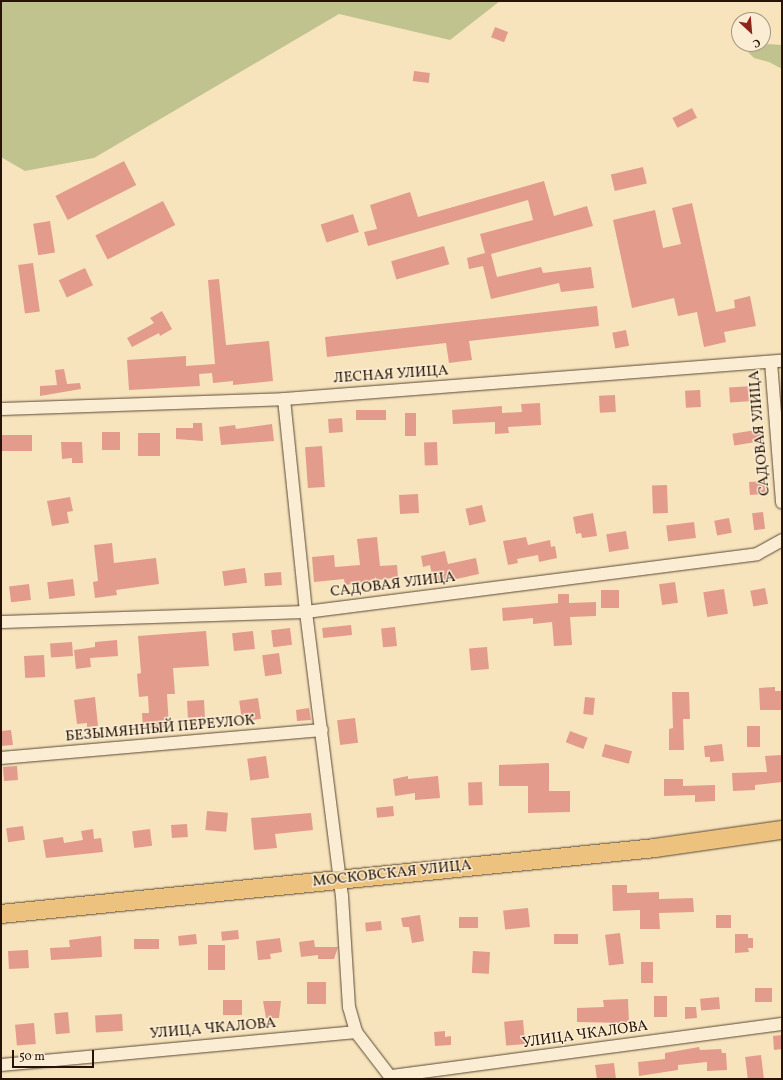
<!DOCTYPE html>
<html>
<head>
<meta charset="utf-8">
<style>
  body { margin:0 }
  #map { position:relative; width:783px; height:1080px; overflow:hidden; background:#f7e4bd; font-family:Vollkorn,serif }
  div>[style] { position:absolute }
  .green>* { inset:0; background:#c0c38e }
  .building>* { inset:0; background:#e39b8c; transform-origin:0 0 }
  .roads { filter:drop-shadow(0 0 1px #5b4834) drop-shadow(0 0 1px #5b4834) }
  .minor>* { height:12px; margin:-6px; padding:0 6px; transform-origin:6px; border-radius:6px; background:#faedd4 }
  .primary>* { height:18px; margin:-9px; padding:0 9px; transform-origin:9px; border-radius:9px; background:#ecc27e }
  span { translate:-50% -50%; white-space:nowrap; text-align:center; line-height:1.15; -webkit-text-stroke:3px #faedd4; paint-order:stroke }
  .street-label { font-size:15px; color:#271407 }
  .frame { position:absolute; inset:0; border:2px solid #271407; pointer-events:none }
  .north { position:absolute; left:731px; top:12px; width:40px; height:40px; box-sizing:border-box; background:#faedd4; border:1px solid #a69682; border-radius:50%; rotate:154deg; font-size:11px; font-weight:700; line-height:16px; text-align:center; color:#271407 }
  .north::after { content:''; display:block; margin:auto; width:14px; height:18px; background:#8f2418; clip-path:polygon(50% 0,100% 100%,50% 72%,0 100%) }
  .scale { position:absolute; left:12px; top:1050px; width:82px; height:18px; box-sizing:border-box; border:2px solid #271407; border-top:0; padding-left:5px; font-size:12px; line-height:14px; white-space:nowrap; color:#271407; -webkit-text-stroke:3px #faedd4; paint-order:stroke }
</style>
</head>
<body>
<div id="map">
  <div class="green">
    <div style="clip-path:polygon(1px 1px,500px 1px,450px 40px,339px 14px,94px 158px,25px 171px,1px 157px)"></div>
    <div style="clip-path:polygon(767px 44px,782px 45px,782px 69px,769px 62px,754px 58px,748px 52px,752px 45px)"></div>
  </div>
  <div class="building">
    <div style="left:495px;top:27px;width:14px;height:11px;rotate:21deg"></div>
    <div style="left:414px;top:71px;width:16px;height:10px;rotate:7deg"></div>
    <div style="left:692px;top:108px;width:11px;height:22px;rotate:63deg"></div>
    <div style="left:124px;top:161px;width:27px;height:77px;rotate:63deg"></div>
    <div style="left:643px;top:167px;width:17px;height:33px;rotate:77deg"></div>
    <div style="clip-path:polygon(544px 181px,554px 216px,587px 206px,593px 226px,491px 254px,497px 277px,541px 267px,543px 273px,591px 267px,594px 288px,561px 292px,559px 283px,491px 299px,483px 266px,469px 269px,467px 258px,485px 253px,480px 234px,533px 220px,528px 200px,368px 246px,364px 232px,377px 229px,370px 205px,410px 192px,418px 217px)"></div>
    <div style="left:163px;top:201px;width:27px;height:76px;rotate:63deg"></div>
    <div style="clip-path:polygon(692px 203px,716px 312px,735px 308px,734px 300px,750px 296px,756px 326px,724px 332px,726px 342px,704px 347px,697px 312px,678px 316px,674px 298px,632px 308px,613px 220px,655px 210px,663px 248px,681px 244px,672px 208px)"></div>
    <div style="left:353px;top:214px;width:19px;height:34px;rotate:72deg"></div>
    <div style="left:50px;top:221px;width:32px;height:17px;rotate:81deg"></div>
    <div style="left:444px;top:246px;width:19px;height:55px;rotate:74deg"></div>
    <div style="left:33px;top:263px;width:49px;height:15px;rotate:82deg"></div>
    <div style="left:85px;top:268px;width:19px;height:29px;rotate:65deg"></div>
    <div style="clip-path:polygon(219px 279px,226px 345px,269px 341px,273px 381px,233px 385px,233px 381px,213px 383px,212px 373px,199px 374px,200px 386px,129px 390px,127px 360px,186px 356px,186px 366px,215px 364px,208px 280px)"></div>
    <div style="clip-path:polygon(597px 306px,599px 326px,469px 341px,472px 360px,449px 363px,446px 343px,327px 357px,325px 337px)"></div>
    <div style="clip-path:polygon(162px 311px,172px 329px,160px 336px,159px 333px,132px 347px,127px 338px,154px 323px,150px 318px)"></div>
    <div style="left:626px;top:330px;width:16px;height:14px;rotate:79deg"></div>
    <div style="clip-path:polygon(64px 369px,67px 384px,80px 383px,81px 389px,40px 396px,40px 386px,57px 385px,55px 370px)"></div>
    <div style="left:752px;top:386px;width:15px;height:23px;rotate:86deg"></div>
    <div style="left:700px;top:390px;width:17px;height:15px;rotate:87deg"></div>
    <div style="left:615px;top:395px;width:17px;height:16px;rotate:87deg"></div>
    <div style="clip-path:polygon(540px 403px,541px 425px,508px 427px,509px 433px,495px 434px,495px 422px,453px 424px,452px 410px,502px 406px,502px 413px,522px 412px,521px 404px)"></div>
    <div style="left:386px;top:410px;width:10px;height:30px;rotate:90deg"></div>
    <div style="left:405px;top:413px;width:11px;height:23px"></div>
    <div style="left:342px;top:418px;width:14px;height:14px;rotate:86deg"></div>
    <div style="clip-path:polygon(193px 423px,202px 423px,203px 441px,176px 439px,176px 428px,193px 428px)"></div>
    <div style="clip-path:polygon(272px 424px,274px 441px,221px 445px,219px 427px,235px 425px,236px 429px)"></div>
    <div style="left:762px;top:429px;width:12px;height:30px;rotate:81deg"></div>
    <div style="left:102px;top:432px;width:18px;height:18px"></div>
    <div style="left:138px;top:433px;width:22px;height:23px"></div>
    <div style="left:1px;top:435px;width:31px;height:16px"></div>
    <div style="clip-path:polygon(61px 442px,82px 442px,83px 463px,72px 463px,72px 458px,62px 459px)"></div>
    <div style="left:437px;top:442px;width:23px;height:13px;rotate:88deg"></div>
    <div style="left:322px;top:446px;width:41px;height:17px;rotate:86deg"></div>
    <div style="left:765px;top:481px;width:13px;height:16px;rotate:86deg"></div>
    <div style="left:667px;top:485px;width:28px;height:15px;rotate:88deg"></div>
    <div style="left:418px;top:494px;width:19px;height:19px;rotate:87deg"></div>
    <div style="clip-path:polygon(70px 497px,73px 511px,67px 512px,69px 523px,52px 526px,47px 501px)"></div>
    <div style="left:482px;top:505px;width:17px;height:17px;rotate:77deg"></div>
    <div style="left:763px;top:512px;width:17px;height:11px;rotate:83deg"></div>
    <div style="clip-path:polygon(593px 513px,597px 536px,582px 538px,581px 533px,576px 534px,573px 517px)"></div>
    <div style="left:729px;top:518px;width:15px;height:15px;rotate:79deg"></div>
    <div style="left:694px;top:522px;width:16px;height:28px;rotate:83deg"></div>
    <div style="left:626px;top:531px;width:18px;height:20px;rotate:81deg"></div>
    <div style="clip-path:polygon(377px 537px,380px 566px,397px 565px,398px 577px,345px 585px,344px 579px,314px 582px,312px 557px,334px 555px,335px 567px,360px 565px,357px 539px)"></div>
    <div style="clip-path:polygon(526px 537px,528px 545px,550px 540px,551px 547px,555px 546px,557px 558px,539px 562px,538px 555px,517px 559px,518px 563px,508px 565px,503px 541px)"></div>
    <div style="clip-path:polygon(112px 543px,114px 563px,156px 558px,159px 584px,116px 590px,117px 595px,95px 598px,93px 582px,98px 581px,94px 545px)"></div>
    <div style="clip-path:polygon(445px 551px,448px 564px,476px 558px,479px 574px,434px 584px,430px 565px,423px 567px,421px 556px)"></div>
    <div style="left:245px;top:568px;width:15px;height:23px;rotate:82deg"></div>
    <div style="left:281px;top:572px;width:13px;height:17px;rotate:86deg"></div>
    <div style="left:73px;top:579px;width:17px;height:26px;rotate:83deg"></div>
    <div style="left:675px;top:582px;width:21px;height:16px;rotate:82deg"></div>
    <div style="left:29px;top:584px;width:16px;height:20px;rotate:83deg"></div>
    <div style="left:765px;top:588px;width:16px;height:15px;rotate:79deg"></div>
    <div style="left:724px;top:589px;width:25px;height:21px;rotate:81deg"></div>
    <div style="left:601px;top:590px;width:18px;height:18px"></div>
    <div style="clip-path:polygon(558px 594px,569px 594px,569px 603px,596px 602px,596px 616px,570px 617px,572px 645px,554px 646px,552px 622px,533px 624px,533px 618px,503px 621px,502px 608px,558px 603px)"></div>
    <div style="left:351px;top:625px;width:10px;height:29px;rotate:84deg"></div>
    <div style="left:395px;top:627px;width:19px;height:14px;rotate:84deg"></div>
    <div style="left:290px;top:628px;width:17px;height:19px;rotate:83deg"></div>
    <div style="clip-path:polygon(206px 631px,209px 666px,173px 668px,175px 694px,167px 694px,169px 727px,143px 729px,142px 713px,149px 713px,148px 696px,139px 697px,137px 674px,141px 673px,138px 636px)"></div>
    <div style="left:253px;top:631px;width:18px;height:21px;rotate:84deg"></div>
    <div style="clip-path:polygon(117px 640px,118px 656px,90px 658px,91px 667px,76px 669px,74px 650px,95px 647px,95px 642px)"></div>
    <div style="left:72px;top:642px;width:14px;height:22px;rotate:86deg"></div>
    <div style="left:487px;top:647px;width:22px;height:18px;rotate:85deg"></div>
    <div style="left:279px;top:653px;width:21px;height:17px;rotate:82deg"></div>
    <div style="left:44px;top:655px;width:22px;height:20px;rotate:87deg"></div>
    <div style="clip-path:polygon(775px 687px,775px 691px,782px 691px,782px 710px,760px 710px,759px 688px)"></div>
    <div style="clip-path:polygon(672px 692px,689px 692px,690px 719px,683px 719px,684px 750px,669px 750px,669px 729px,673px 728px)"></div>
    <div style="clip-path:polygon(95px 697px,98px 726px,87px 727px,87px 723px,77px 724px,74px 700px)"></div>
    <div style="left:585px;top:697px;width:10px;height:17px;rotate:6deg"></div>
    <div style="left:258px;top:698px;width:21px;height:19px;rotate:82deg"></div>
    <div style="left:204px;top:700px;width:17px;height:17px;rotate:87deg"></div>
    <div style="clip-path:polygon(309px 708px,311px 720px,297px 721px,296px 710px)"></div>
    <div style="left:355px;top:718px;width:25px;height:18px;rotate:83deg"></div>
    <div style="left:747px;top:726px;width:13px;height:21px"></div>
    <div style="clip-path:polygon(11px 730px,13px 745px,1px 746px,1px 731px)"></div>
    <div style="left:570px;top:731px;width:19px;height:12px;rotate:21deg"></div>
    <div style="left:605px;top:744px;width:28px;height:13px;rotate:15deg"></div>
    <div style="clip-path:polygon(722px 744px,724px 761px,710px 762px,710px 757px,705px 757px,704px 746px)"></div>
    <div style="clip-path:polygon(782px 755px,782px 782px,755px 785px,755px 790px,733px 791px,732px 773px,767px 772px,765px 756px)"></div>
    <div style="left:266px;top:756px;width:22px;height:19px;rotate:82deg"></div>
    <div style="clip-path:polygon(549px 763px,549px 791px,570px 791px,570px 812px,528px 813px,528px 786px,499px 786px,499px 765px)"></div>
    <div style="left:17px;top:766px;width:14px;height:14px;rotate:86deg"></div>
    <div style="clip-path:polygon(408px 776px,408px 779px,438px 776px,440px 798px,415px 800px,415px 793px,395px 796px,393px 779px)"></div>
    <div style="clip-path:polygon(664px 779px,683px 779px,683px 786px,715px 785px,715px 801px,695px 802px,695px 795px,664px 796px)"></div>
    <div style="left:482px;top:782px;width:23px;height:14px;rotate:88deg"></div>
    <div style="left:393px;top:806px;width:10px;height:17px;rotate:84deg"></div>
    <div style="left:207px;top:811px;width:21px;height:19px;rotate:5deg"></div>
    <div style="clip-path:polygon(311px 813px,313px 830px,275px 834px,277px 848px,254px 850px,251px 818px)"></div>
    <div style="left:187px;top:824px;width:13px;height:16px;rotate:86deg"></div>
    <div style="left:23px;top:826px;width:14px;height:17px;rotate:82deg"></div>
    <div style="clip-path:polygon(93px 829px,94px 839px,101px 838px,103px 852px,46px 858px,43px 840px,63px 837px,64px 843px,83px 840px,81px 831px)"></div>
    <div style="left:150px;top:829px;width:17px;height:18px;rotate:83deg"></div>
    <div style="clip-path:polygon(612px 885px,627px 885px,627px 893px,659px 892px,659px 899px,693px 898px,694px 912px,659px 913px,660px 929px,640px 929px,640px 910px,613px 911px)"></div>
    <div style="left:528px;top:908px;width:19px;height:25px;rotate:84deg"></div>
    <div style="clip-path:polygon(420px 915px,424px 941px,412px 943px,409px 927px,403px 927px,401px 918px)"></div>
    <div style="left:716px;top:915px;width:15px;height:13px"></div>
    <div style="left:478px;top:917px;width:11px;height:19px;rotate:90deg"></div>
    <div style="left:381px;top:921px;width:9px;height:16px;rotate:84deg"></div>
    <div style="left:238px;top:930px;width:9px;height:17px;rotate:84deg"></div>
    <div style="left:620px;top:933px;width:31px;height:15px;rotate:83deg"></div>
    <div style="left:196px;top:934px;width:10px;height:18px;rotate:84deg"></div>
    <div style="left:578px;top:934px;width:10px;height:24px;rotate:90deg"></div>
    <div style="clip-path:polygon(735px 934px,748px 934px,748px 938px,753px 938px,753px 948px,748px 948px,749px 952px,735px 953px)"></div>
    <div style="clip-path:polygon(101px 936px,102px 957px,51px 960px,50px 948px,70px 947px,69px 940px)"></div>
    <div style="clip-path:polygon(280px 938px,282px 952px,270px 954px,271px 959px,258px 960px,256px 941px)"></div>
    <div style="left:159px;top:939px;width:10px;height:25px;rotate:90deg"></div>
    <div style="clip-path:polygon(314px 940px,315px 947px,338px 947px,334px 959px,318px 959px,318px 955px,301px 957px,299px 942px)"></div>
    <div style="left:208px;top:945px;width:17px;height:25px"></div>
    <div style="left:28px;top:950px;width:18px;height:20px;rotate:87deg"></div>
    <div style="left:473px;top:951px;width:17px;height:22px;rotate:3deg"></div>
    <div style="left:641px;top:962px;width:12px;height:21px"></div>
    <div style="left:307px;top:982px;width:19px;height:22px"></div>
    <div style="left:772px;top:988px;width:14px;height:17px;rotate:90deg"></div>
    <div style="left:654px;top:996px;width:13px;height:21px"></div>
    <div style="left:719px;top:997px;width:12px;height:19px;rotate:85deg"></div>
    <div style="clip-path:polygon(628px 999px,629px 1023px,577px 1022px,577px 1008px,604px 1007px,603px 1000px)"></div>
    <div style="left:223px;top:1000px;width:19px;height:15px"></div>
    <div style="clip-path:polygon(263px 1001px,281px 1001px,279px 1018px,266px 1018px)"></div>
    <div style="clip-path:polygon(685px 1007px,696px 1007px,697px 1018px,685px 1019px)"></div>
    <div style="left:68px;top:1012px;width:21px;height:14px;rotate:85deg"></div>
    <div style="left:122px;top:1014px;width:17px;height:27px;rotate:87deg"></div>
    <div style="left:523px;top:1020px;width:24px;height:19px;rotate:85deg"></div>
    <div style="left:34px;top:1023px;width:21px;height:19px;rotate:85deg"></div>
    <div style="clip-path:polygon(445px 1031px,445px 1037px,451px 1036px,451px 1045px,435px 1046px,434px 1032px)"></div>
    <div style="clip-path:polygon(782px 1035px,782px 1049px,774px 1050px,773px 1036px)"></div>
    <div style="clip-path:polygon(699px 1047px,700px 1050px,721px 1049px,722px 1053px,726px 1053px,727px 1070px,707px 1071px,707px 1062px,678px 1065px,678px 1070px,639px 1076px,638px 1062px,665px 1059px,665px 1053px)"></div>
    <div style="left:761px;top:1055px;width:24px;height:16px;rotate:83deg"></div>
    <div style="clip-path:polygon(614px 1063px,616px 1079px,597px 1079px,595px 1065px)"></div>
  </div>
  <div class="roads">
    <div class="minor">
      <div style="left:771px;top:362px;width:141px;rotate:85.5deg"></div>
      <div style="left:284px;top:399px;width:214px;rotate:84.1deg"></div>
      <div style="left:306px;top:612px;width:286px;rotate:82.8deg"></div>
      <div style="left:342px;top:896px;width:111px;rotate:86.4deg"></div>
      <div style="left:349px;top:1007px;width:26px;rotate:74deg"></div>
      <div style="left:356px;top:1032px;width:59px;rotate:52.5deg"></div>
      <div style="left:1px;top:409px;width:283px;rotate:-2deg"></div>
      <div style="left:284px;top:399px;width:499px;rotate:-4.4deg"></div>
      <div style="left:1px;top:622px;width:305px;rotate:-1.9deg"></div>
      <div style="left:306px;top:612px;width:455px;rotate:-7.3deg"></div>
      <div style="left:757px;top:554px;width:29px;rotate:-29deg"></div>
      <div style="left:1px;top:758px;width:322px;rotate:-5deg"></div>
      <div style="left:1px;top:1065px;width:357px;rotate:-5.3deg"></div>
      <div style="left:392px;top:1076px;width:393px;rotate:-7.6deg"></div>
    </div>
    <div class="primary">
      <div style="left:1px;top:914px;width:657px;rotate:-5.76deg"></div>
      <div style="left:655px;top:848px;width:128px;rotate:-8.1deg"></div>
    </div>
  </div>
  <div class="street-label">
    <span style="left:391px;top:375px;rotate:-4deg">ЛЕСНАЯ УЛИЦА</span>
    <span style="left:760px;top:433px;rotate:-95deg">САДОВАЯ УЛИЦА</span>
    <span style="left:393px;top:585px;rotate:-7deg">САДОВАЯ УЛИЦА</span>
    <span style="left:160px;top:729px;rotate:-5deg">БЕЗЫМЯННЫЙ ПЕРЕУЛОК</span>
    <span style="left:392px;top:874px;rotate:-6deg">МОСКОВСКАЯ УЛИЦА</span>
    <span style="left:213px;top:1029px;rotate:-5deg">УЛИЦА ЧКАЛОВА</span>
    <span style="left:585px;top:1035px;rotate:-8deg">УЛИЦА ЧКАЛОВА</span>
  </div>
  <div class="frame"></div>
  <div class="north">С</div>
  <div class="scale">50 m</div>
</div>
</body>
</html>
